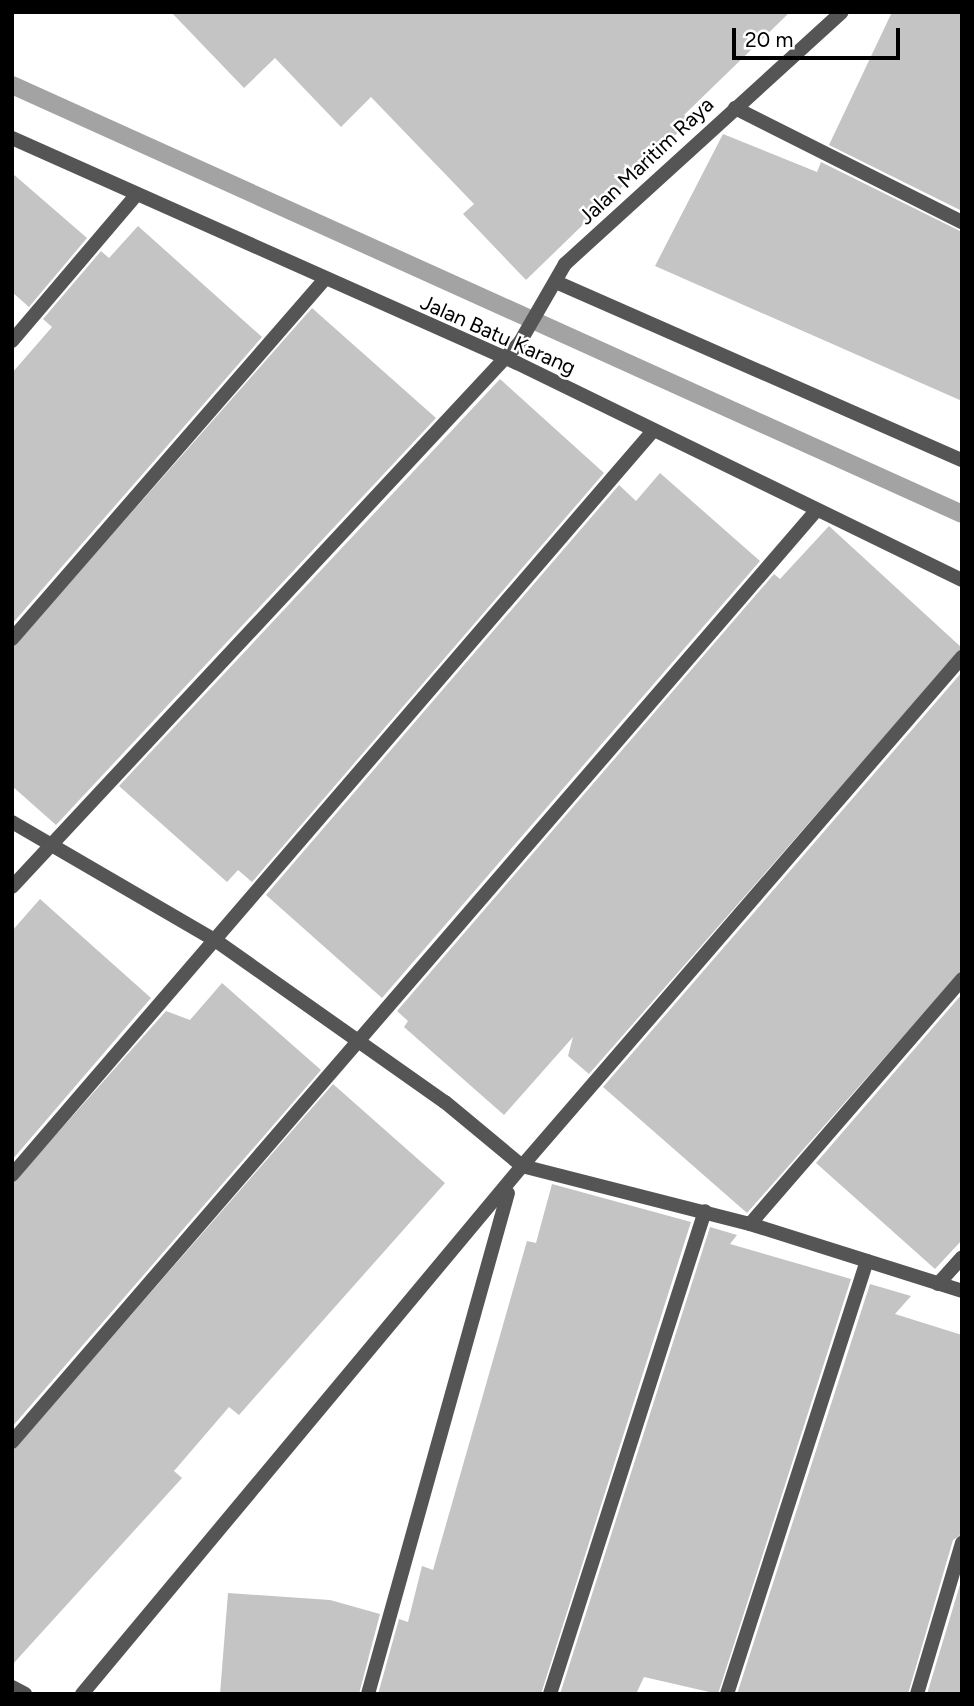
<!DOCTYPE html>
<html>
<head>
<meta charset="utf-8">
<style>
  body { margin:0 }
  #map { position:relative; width:974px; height:1706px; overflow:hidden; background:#fff; font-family:Figtree,sans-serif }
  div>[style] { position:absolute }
  .stream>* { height:18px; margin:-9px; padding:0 9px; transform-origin:9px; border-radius:9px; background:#a3a3a3 }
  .building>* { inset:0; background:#c4c4c4 }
  .minor>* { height:14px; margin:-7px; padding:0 7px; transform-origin:7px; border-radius:7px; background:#555 }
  span { translate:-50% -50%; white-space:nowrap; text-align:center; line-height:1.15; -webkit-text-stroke:5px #fff; paint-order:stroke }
  .street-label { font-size:21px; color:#000 }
  .frame { position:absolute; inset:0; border:14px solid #000; pointer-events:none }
  .scale { position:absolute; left:732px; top:28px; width:168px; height:32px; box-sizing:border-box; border:4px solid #000; border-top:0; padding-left:9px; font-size:21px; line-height:24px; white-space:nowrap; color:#000; -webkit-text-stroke:5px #fff; paint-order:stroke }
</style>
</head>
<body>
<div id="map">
  <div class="stream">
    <div style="left:12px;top:85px;width:1042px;rotate:24.3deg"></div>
  </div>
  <div class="building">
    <div style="clip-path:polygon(171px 12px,790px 12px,684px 115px,692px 119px,526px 280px,463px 214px,474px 204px,371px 97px,341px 127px,275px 58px,244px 88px)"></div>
    <div style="clip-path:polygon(892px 12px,962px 12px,962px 211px,829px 145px)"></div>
    <div style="clip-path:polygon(723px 134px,817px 172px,821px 162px,962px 232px,962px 401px,655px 266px)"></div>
    <div style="clip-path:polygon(12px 173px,87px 238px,29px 307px,12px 292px)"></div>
    <div style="clip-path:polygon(138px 226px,262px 337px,12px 624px,12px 373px,52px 327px,43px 319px,101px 251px,109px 258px)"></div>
    <div style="clip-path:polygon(312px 308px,436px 418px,56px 825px,12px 786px,12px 648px)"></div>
    <div style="clip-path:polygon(500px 379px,604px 473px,252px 882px,238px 870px,227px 882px,119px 786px)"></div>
    <div style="clip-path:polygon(660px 473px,760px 561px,382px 998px,266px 895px,619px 485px,636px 501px)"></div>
    <div style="clip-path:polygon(829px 526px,962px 648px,589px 1074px,568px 1056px,573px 1037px,504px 1115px,404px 1027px,408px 1021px,397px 1011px,774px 574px,780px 579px)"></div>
    <div style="clip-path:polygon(962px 672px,962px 970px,747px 1213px,603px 1087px)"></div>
    <div style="clip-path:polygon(40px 899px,151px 998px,12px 1160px,12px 931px)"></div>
    <div style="clip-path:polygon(222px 983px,321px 1070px,12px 1427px,12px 1184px,166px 1011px,190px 1020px)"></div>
    <div style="clip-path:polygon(962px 994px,962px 1240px,935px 1269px,816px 1163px)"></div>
    <div style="clip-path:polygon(333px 1084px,445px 1183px,239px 1415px,229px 1407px,174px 1471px,182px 1478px,12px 1665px,12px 1451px)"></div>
    <div style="clip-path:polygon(552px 1184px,691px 1222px,541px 1694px,378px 1694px,399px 1619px,408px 1622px,422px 1566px,433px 1570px,527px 1241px,536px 1243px)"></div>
    <div style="clip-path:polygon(710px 1227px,737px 1235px,730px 1244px,851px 1279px,718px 1694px,644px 1677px,636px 1694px,560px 1694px)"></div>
    <div style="clip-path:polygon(870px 1284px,911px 1296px,895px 1314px,962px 1335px,962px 1534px,953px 1540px,908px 1694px,737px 1694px)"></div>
    <div style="clip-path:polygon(962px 1578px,962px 1694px,927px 1694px)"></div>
    <div style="clip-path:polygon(228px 1593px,330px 1600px,380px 1614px,359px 1694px,220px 1694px)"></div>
  </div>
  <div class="minor">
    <div style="left:735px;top:108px;width:254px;rotate:26.7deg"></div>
    <div style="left:12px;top:138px;width:553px;rotate:24.02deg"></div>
    <div style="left:517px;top:363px;width:495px;rotate:26deg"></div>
    <div style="left:556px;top:282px;width:443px;rotate:23.7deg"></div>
    <div style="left:12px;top:341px;width:193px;rotate:-49.6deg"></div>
    <div style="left:12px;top:639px;width:476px;rotate:-49deg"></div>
    <div style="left:12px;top:822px;width:235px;rotate:30.2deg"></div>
    <div style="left:215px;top:940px;width:281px;rotate:35.2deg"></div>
    <div style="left:445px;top:1102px;width:100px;rotate:39.7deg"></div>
    <div style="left:522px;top:1166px;width:235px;rotate:14.3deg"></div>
    <div style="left:750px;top:1224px;width:222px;rotate:17.5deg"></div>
    <div style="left:12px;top:887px;width:745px;rotate:-47.01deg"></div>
    <div style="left:520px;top:342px;width:90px;rotate:-60deg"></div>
    <div style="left:565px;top:264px;width:374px;rotate:-42.3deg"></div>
    <div style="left:12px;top:1175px;width:981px;rotate:-49.26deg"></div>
    <div style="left:750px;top:1224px;width:324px;rotate:-49.1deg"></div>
    <div style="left:938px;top:1284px;width:36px;rotate:-48deg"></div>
    <div style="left:12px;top:1442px;width:1230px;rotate:-49.19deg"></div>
    <div style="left:12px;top:1687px;width:15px;rotate:28deg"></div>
    <div style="left:82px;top:1694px;width:687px;rotate:-50.19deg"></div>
    <div style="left:522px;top:1166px;width:673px;rotate:-49.16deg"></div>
    <div style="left:368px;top:1694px;width:520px;rotate:-74.39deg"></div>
    <div style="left:550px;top:1694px;width:507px;rotate:-72.21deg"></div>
    <div style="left:727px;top:1694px;width:455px;rotate:-72.1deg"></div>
    <div style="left:917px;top:1694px;width:158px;rotate:-73.4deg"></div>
  </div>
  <div class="street-label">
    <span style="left:646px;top:161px;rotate:-43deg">Jalan Maritim Raya</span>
    <span style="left:498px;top:335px;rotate:24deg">Jalan Batu Karang</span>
  </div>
  <div class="frame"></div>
  <div class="scale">20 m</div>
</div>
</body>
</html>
